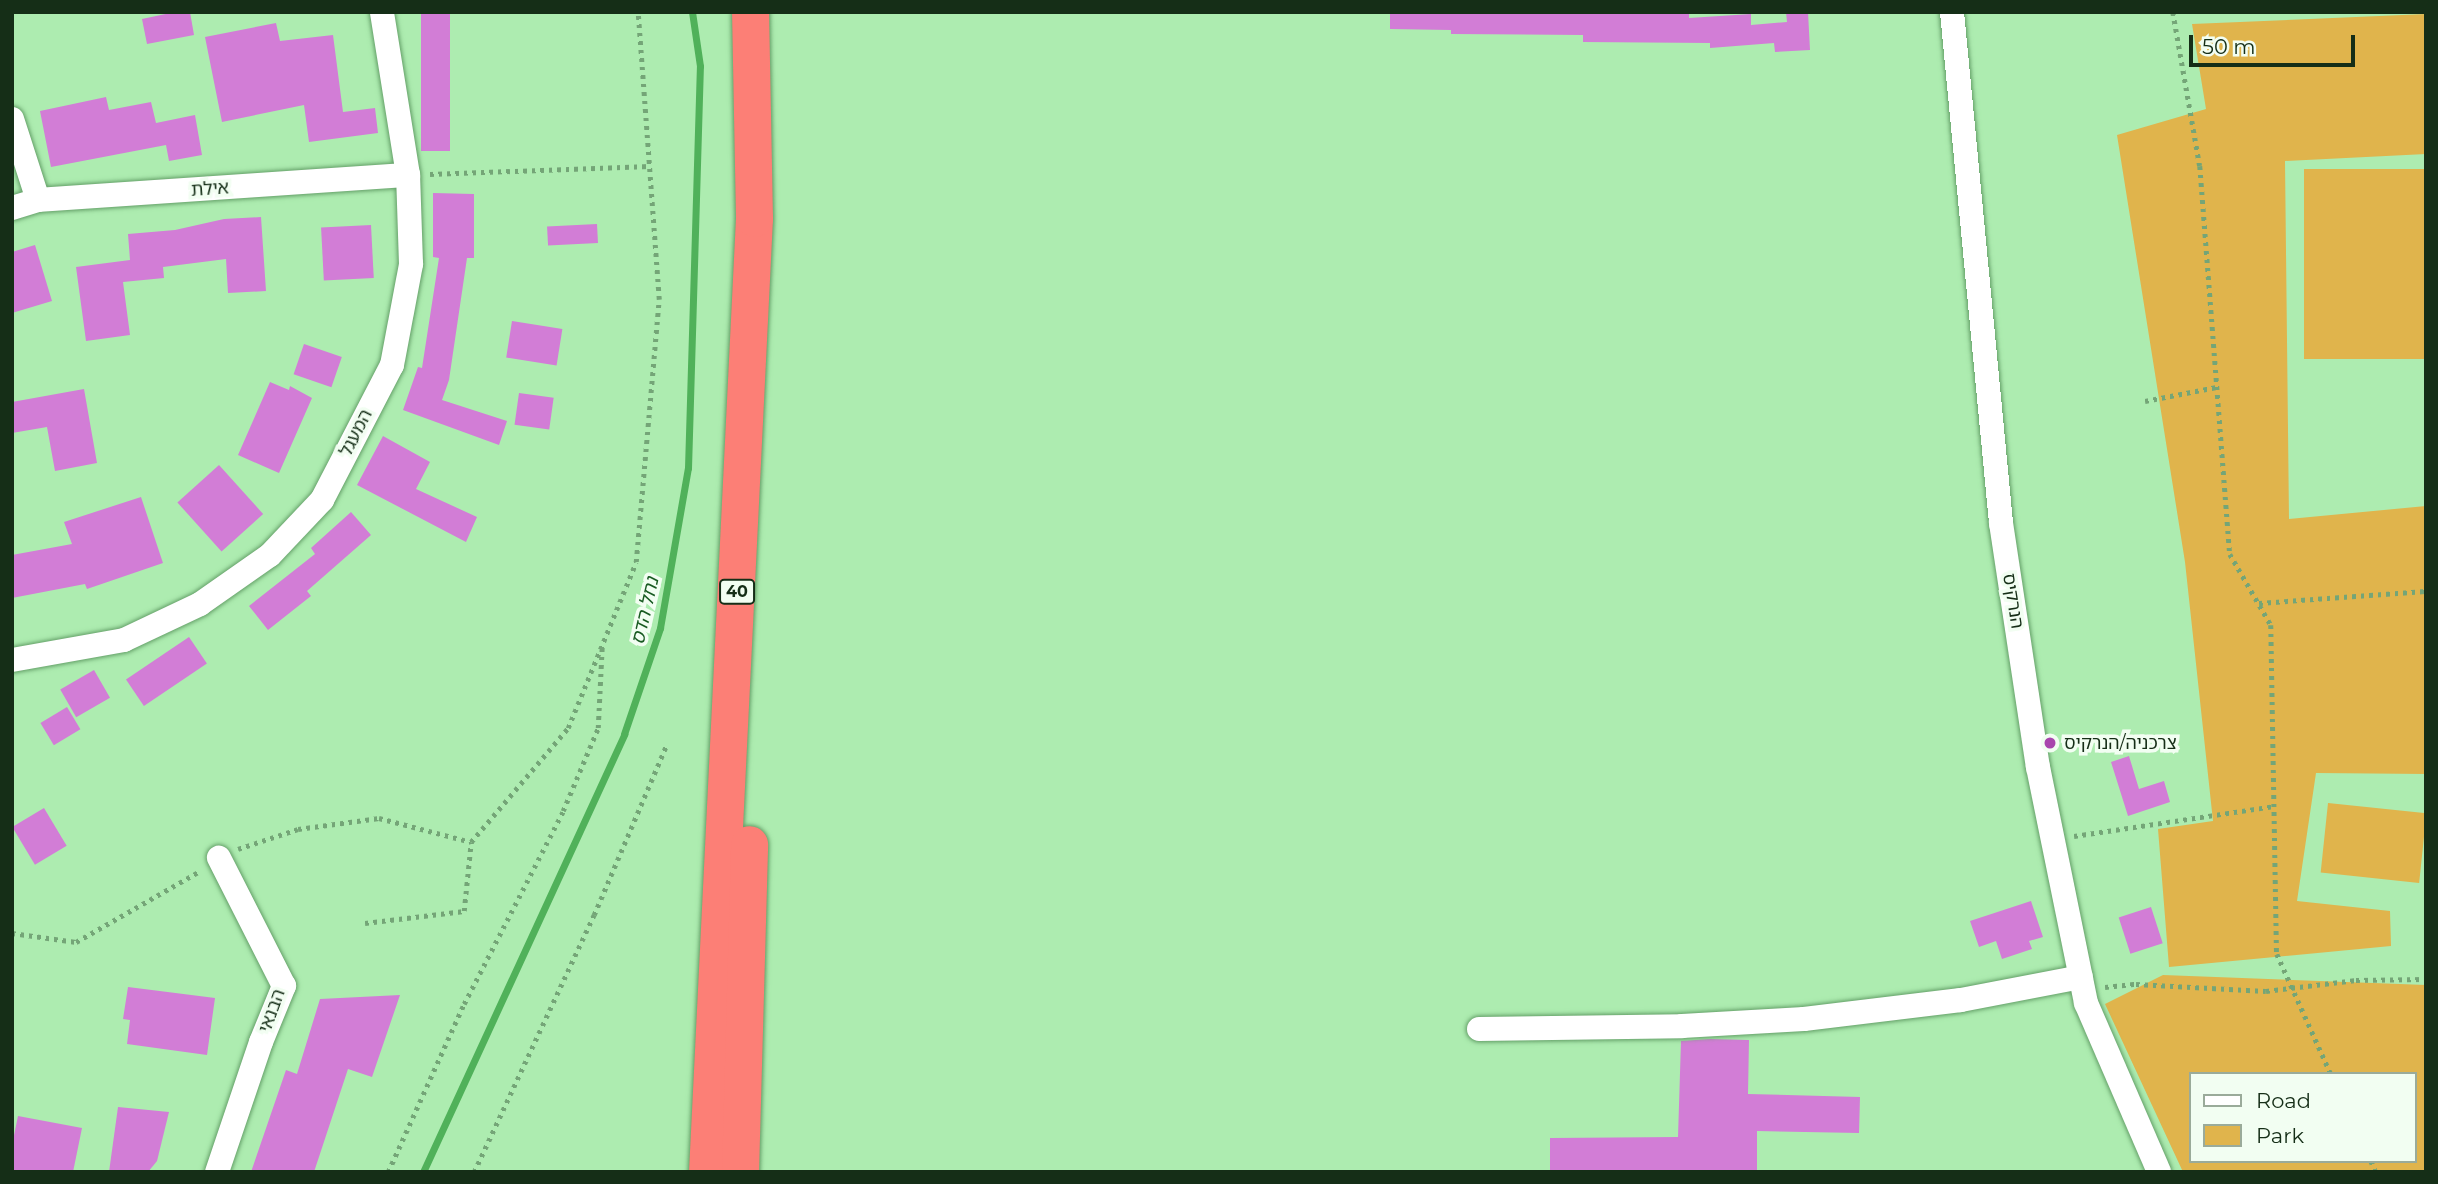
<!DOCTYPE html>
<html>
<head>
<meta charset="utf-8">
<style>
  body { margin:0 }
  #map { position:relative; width:2438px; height:1184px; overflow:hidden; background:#adecb0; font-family:Montserrat,"Noto Sans Hebrew",sans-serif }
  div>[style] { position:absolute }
  .green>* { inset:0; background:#e0b44c; transform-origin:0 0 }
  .stream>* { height:7px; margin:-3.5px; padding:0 3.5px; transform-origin:3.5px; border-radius:3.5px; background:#50b15a }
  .building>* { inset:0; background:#d27dd6; transform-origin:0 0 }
  .path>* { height:4.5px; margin-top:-2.25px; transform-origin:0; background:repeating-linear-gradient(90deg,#74a577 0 3.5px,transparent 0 8.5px) }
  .roads { filter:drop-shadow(0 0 2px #64a068) drop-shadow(0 0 2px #64a068) }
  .minor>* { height:24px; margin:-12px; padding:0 12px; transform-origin:12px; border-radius:12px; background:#fff }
  .highway>* { height:37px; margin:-18.5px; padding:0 18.5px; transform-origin:18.5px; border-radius:18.5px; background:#fc7f76 }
  .dots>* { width:19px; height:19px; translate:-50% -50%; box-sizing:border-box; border:4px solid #f2fef2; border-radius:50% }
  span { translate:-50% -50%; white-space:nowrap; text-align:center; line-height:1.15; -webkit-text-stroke:7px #f2fef2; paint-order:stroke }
  .shield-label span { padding:2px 5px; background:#f2fef2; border:2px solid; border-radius:5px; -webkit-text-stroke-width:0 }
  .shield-label { font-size:16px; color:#152e17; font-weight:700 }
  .street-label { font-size:18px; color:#152e17 }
  .poi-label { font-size:18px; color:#152e17 }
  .left { translate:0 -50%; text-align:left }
  .water-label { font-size:19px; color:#195b22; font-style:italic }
  .frame { position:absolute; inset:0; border:14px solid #152e17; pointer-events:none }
  .legend { position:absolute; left:2189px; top:1072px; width:228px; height:91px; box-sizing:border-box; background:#f2fef2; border:2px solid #9aab9a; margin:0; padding:9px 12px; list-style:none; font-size:21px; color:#152e17 }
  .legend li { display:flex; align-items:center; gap:14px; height:35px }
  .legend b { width:35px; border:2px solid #9aab9a }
  .scale { position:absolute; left:2189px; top:35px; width:166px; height:32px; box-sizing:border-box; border:4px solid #152e17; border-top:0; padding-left:9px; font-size:21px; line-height:24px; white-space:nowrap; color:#152e17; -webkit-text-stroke:5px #f2fef2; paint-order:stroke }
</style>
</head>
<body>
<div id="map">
  <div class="green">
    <div style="clip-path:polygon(2426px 14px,2426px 154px,2285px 161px,2289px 519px,2426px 506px,2426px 774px,2316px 773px,2297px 901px,2390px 911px,2391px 946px,2169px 967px,2158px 829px,2213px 821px,2185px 562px,2117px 135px,2206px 109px,2192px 24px)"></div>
    <div style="left:2426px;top:169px;width:190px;height:122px;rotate:90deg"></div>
    <div style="left:2328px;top:803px;width:99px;height:70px;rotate:6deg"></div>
    <div style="clip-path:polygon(evenodd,2163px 975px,2426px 985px,2426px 1172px,2183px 1172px,2105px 1004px,2163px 975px,2191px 1074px,2415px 1074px,2415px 1161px,2191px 1161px,2191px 1074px)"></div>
  </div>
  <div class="stream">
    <div style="left:423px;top:1172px;width:482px;rotate:-65.3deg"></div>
    <div style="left:624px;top:734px;width:112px;rotate:-71.2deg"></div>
    <div style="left:660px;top:628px;width:162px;rotate:-80.1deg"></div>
    <div style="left:688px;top:468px;width:402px;rotate:-88.3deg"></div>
    <div style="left:700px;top:66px;width:55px;rotate:-98.4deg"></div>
  </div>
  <div class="building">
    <div style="clip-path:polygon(175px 12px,190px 12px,194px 35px,147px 44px,142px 19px)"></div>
    <div style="left:421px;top:12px;width:29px;height:139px"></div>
    <div style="clip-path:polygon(1390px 12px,1689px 12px,1689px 18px,1751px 14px,1751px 25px,1787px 22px,1786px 12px,1808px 12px,1810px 50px,1775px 52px,1774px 43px,1710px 48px,1710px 43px,1583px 42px,1583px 35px,1451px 34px,1451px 30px,1390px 29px)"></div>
    <div style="clip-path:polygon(276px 23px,280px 41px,333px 35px,343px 112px,375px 108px,378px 133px,309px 142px,304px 105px,222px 122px,205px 37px)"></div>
    <div style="clip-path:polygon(106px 97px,109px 110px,151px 102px,156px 123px,195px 115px,202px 155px,169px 161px,166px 145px,51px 167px,40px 111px)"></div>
    <div style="clip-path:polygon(433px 193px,474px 194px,474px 258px,467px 258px,449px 380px,442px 400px,507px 421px,499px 445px,403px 410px,418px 367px,422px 368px,439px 258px,433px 257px)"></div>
    <div style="clip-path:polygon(261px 217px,266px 291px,228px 293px,226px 259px,163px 267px,164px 278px,123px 282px,130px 335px,86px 341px,76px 267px,130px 260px,128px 234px,175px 230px,224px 219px)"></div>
    <div style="left:597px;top:224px;width:19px;height:50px;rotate:87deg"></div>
    <div style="left:371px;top:225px;width:53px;height:50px;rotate:87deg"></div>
    <div style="clip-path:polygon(35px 245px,52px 301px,12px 313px,12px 252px)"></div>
    <div style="left:512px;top:321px;width:51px;height:37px;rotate:9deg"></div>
    <div style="left:304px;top:344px;width:40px;height:32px;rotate:19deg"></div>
    <div style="clip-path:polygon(270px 382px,289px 390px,290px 386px,312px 398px,279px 473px,238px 455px)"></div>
    <div style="clip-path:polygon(84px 389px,97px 463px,55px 471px,47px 427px,12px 433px,12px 402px)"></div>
    <div style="left:519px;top:393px;width:35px;height:32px;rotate:8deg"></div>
    <div style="clip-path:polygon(383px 436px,430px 462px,416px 489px,477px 517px,466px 542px,357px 485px)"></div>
    <div style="left:219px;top:465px;width:66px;height:56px;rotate:48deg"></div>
    <div style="clip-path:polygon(141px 497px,163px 563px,87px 589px,85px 584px,12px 598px,12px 555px,72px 544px,64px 522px)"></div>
    <div style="clip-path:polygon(351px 512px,371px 535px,307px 591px,311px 596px,268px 630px,249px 606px,315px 554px,311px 548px)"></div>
    <div style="left:189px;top:637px;width:32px;height:76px;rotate:56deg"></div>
    <div style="left:94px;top:670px;width:32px;height:39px;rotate:60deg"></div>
    <div style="left:67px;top:707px;width:26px;height:31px;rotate:59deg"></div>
    <div style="clip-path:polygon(2129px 756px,2139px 789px,2164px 781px,2170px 802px,2128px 816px,2111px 762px)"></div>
    <div style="left:44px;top:808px;width:44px;height:37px;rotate:59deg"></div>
    <div style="clip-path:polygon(2031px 901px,2043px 937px,2029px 941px,2032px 949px,2002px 959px,1996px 941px,1979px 947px,1970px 921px)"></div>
    <div style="left:2151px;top:907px;width:38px;height:34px;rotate:72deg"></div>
    <div style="clip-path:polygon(128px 987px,215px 998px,207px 1055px,127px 1044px,130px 1020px,123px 1019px)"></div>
    <div style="clip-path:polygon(400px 995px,372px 1077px,348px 1069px,314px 1172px,251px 1172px,286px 1070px,297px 1074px,320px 999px)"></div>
    <div style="clip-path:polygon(1710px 1039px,1749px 1040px,1748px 1094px,1860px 1097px,1859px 1133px,1757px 1131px,1757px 1172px,1550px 1172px,1550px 1138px,1678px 1137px,1681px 1041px)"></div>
    <div style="clip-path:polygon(118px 1107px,169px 1112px,157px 1161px,148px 1172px,109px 1172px)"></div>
    <div style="clip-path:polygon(18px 1116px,82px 1128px,73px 1172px,12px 1172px,12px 1145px)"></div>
  </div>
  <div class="path">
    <div style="left:2173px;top:12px;width:156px;rotate:80.1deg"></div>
    <div style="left:2200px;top:166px;width:389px;rotate:85.6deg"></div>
    <div style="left:2230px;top:554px;width:82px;rotate:60deg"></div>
    <div style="left:2271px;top:625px;width:329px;rotate:89deg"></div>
    <div style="left:2277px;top:954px;width:132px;rotate:65.8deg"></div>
    <div style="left:430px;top:174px;width:220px;rotate:-2.1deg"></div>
    <div style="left:2145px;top:401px;width:73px;rotate:-11deg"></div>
    <div style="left:2259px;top:603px;width:167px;rotate:-4.1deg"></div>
    <div style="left:2074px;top:836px;width:202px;rotate:-8.5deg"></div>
    <div style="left:238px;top:849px;width:63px;rotate:-18.4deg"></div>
    <div style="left:298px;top:829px;width:82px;rotate:-7.7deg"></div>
    <div style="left:379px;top:818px;width:95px;rotate:14.6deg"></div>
    <div style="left:365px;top:923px;width:100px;rotate:-6.9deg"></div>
    <div style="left:464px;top:911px;width:69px;rotate:-84.2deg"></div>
    <div style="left:471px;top:842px;width:150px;rotate:-49.6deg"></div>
    <div style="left:568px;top:728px;width:179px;rotate:-67.7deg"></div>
    <div style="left:636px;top:562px;width:264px;rotate:-85deg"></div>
    <div style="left:659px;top:299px;width:288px;rotate:-94.2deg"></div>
    <div style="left:12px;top:933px;width:65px;rotate:8deg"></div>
    <div style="left:76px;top:942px;width:143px;rotate:-29.8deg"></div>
    <div style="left:2105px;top:987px;width:31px;rotate:-6deg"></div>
    <div style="left:2136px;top:984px;width:130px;rotate:3.1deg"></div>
    <div style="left:2266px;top:991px;width:91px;rotate:-7deg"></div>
    <div style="left:2356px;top:980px;width:70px;rotate:-0.8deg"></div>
    <div style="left:2371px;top:1161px;width:12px;rotate:66deg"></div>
    <div style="left:388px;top:1172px;width:184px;rotate:-65.7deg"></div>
    <div style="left:464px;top:1004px;width:217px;rotate:-62.8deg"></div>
    <div style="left:563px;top:811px;width:90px;rotate:-67.1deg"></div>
    <div style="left:598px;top:728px;width:81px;rotate:-87.2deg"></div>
    <div style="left:474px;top:1172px;width:284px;rotate:-65deg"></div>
    <div style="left:594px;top:915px;width:184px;rotate:-66.9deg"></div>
  </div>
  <div class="roads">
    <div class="minor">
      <div style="left:1952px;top:12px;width:513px;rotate:84.52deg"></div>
      <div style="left:2001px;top:523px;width:247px;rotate:81.4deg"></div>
      <div style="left:2038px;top:767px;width:241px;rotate:78.5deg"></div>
      <div style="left:2086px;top:1003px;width:184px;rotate:66.6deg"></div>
      <div style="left:12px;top:119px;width:85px;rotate:72.2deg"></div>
      <div style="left:12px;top:208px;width:27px;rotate:-17deg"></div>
      <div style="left:38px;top:200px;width:371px;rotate:-3.9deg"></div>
      <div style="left:12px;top:660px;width:114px;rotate:-10.1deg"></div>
      <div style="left:124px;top:640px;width:84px;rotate:-25.3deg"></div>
      <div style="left:200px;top:604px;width:85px;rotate:-35deg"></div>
      <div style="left:270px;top:555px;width:76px;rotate:-46.6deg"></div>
      <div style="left:322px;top:500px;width:152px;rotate:-62.6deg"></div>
      <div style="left:392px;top:365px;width:103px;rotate:-79.3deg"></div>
      <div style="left:411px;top:264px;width:89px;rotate:-91.9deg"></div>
      <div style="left:408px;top:175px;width:165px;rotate:-99.1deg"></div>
      <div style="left:1479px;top:1029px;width:203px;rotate:-0.8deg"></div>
      <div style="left:1682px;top:1026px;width:122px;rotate:-3.3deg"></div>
      <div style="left:1804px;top:1019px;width:158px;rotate:-6.9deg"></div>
      <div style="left:1961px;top:1000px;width:122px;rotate:-10.9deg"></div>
      <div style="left:217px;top:1172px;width:137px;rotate:-71.3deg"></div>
      <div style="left:261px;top:1042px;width:61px;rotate:-67.7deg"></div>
      <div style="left:284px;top:986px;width:144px;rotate:-116.9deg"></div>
    </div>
    <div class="highway">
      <div style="left:707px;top:1172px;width:955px;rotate:-87.18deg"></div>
      <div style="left:754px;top:218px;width:206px;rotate:-91.1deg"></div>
      <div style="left:740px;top:1172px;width:328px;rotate:-88.4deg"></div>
    </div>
  </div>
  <div class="dots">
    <div style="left:2050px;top:743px;background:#a846ad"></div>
  </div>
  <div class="shield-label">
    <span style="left:737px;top:592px">40</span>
  </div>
  <div class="street-label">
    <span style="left:210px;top:189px;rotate:-4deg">אילת</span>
    <span style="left:356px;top:433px;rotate:-63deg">המעגל</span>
    <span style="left:2013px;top:601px;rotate:81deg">הנרקיס</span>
    <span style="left:272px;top:1011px;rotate:-70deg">הבנאי</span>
  </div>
  <div class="poi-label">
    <span class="left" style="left:2064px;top:743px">צרכניה/הנרקיס</span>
  </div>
  <div class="water-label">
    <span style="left:645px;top:611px;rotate:-77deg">נחל הדס</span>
  </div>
  <div class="frame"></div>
  <ul class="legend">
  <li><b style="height:9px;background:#fff"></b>Road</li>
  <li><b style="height:19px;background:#e0b44c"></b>Park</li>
  </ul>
  <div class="scale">50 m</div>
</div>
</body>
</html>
